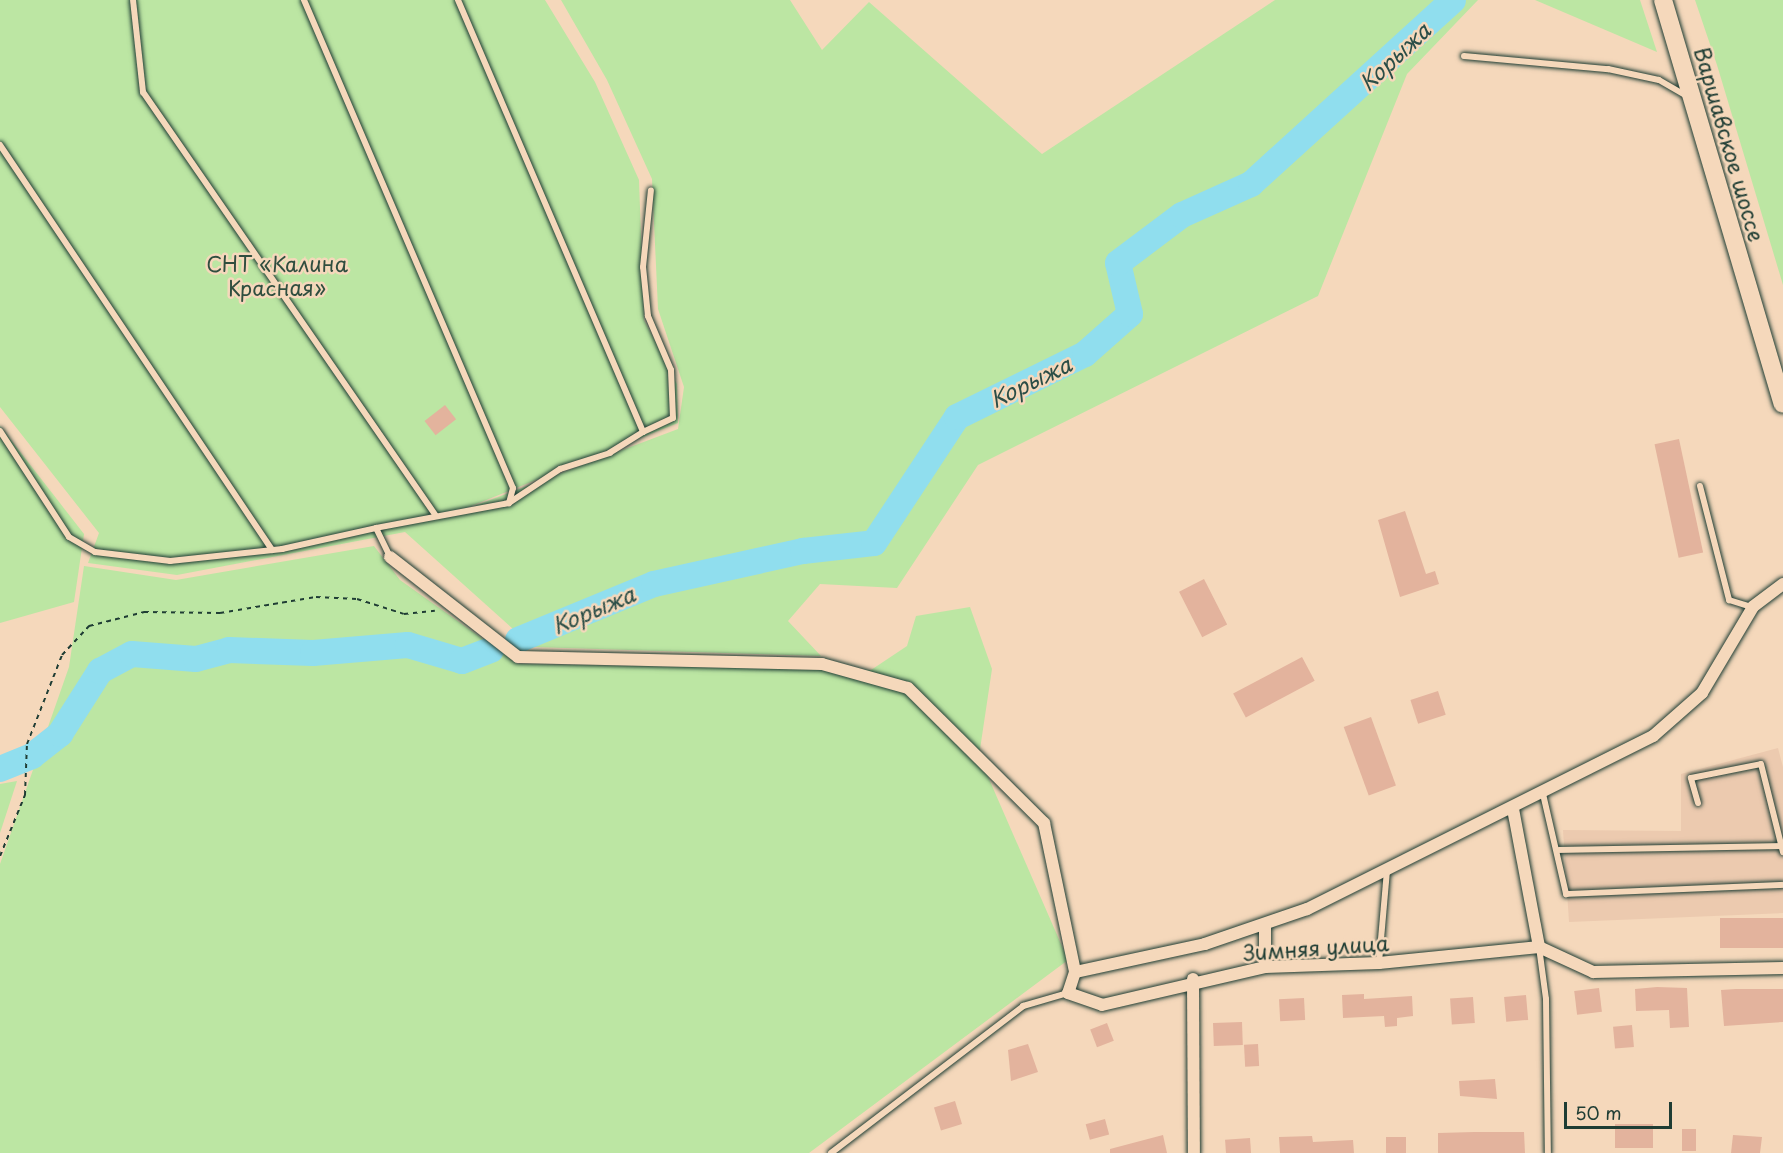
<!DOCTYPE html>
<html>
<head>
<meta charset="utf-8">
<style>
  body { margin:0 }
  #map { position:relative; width:1783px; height:1153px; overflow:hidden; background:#f5d8bb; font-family:"Playpen Sans",sans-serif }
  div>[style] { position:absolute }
  .built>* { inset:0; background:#eccaaf }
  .green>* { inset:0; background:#bce6a3 }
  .river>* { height:26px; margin:-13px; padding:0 13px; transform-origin:13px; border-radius:13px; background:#90deee }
  .building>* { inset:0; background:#e3b39d; transform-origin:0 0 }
  .path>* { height:2px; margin-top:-1px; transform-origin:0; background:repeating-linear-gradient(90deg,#1f3d34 0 4.5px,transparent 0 9px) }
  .roads { filter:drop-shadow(0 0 2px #1f3d34) drop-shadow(0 0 2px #1f3d34) }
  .lane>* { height:6px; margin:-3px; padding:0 3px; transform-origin:3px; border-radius:3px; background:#f5d8bb }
  .street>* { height:12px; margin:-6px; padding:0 6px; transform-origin:6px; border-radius:6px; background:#f5d8bb }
  .primary>* { height:18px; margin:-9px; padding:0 9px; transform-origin:9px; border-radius:9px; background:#f5d8bb }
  span { translate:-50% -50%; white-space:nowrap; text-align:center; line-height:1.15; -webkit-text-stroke:5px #f5d8bb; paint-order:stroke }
  .street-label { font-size:21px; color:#1f3d34 }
  .park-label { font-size:21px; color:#2f4e3f }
  .water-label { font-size:22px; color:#2a4d47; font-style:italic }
  .scale { position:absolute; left:1564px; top:1102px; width:108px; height:27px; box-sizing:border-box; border:3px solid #1f3d34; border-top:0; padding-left:8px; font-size:18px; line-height:21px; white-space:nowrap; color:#1f3d34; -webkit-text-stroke:4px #f5d8bb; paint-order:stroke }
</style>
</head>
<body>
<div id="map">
  <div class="built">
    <div style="clip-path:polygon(1778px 748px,1783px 767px,1783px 913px,1569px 922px,1563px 830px,1681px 831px,1681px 774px)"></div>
  </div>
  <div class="green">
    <div style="clip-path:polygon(0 0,545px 0,595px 82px,639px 180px,644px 320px,677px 384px,678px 423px,429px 523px,678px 429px,684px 387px,658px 309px,652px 179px,607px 80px,561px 0,790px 0,822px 50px,869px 2px,1042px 154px,1275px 0,1478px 0,1407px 74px,1318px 296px,978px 465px,897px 588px,820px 584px,788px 621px,821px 656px,533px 647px,405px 532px,177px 575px,88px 563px,99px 533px,0 407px)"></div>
    <div style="clip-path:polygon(1535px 0,1640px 0,1657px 52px)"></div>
    <div style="clip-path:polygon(1695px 0,1783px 0,1783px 285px,1717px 65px)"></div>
    <div style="clip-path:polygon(0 426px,84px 534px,74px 602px,0 623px)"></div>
    <div style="clip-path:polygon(374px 546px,400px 580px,518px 664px,871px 670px,907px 646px,916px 616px,970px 607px,992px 669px,979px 756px,1068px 960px,809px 1153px,0 1153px,0 864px,69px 667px,84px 566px,176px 580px)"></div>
    <div style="clip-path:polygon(17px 781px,0 833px,0 784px)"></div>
  </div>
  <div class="river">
    <div style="left:518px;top:640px;width:147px;rotate:-22.4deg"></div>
    <div style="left:654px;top:584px;width:153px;rotate:-12.5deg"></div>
    <div style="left:803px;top:551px;width:71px;rotate:-6.4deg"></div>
    <div style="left:874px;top:543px;width:151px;rotate:-56.6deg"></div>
    <div style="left:957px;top:417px;width:143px;rotate:-26.2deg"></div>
    <div style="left:1085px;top:354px;width:60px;rotate:-41.6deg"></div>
    <div style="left:1130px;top:314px;width:52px;rotate:-103.2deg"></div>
    <div style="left:1118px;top:263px;width:80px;rotate:-36.9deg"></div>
    <div style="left:1182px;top:215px;width:76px;rotate:-24.2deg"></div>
    <div style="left:1251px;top:184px;width:273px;rotate:-42.3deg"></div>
    <div style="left:0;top:769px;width:35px;rotate:-22deg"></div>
    <div style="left:32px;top:756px;width:36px;rotate:-38deg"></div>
    <div style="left:60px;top:734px;width:75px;rotate:-57.6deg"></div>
    <div style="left:100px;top:671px;width:36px;rotate:-28deg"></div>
    <div style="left:132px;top:654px;width:64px;rotate:4.5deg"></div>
    <div style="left:196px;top:659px;width:34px;rotate:-15deg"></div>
    <div style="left:229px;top:650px;width:84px;rotate:2deg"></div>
    <div style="left:313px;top:653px;width:95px;rotate:-4.8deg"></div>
    <div style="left:408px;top:645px;width:56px;rotate:16.5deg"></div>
    <div style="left:462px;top:661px;width:31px;rotate:-21deg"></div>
  </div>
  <div class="building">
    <div style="left:445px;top:405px;width:18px;height:26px;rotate:52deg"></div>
    <div style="left:1679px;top:439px;width:116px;height:25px;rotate:78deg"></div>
    <div style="clip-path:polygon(1405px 511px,1426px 574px,1435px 571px,1439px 584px,1400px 597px,1378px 520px)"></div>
    <div style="left:1204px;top:579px;width:51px;height:28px;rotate:63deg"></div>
    <div style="left:1302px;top:657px;width:27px;height:78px;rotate:62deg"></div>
    <div style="left:1438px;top:691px;width:25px;height:29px;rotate:72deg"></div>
    <div style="left:1371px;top:717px;width:73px;height:29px;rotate:70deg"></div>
    <div style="left:1783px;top:918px;width:30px;height:63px;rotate:90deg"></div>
    <div style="clip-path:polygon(1657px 987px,1687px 988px,1689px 1027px,1670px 1028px,1669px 1010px,1636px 1011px,1635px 989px)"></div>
    <div style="left:1599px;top:988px;width:24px;height:25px;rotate:83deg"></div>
    <div style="clip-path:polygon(1736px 989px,1783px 989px,1783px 1022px,1724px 1026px,1721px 990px)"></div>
    <div style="clip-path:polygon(1364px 994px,1364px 999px,1412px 996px,1413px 1016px,1397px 1018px,1397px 1026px,1385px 1027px,1384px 1016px,1343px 1018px,1342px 995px)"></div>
    <div style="left:1526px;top:995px;width:25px;height:22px;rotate:85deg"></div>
    <div style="left:1473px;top:997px;width:26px;height:23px;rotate:86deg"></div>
    <div style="left:1304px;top:998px;width:22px;height:25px;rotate:87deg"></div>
    <div style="left:1242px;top:1022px;width:23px;height:29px;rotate:88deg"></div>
    <div style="left:1107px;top:1023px;width:19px;height:18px;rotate:69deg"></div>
    <div style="left:1632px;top:1025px;width:22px;height:19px;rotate:85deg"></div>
    <div style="clip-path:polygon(1028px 1044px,1038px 1072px,1011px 1081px,1008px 1050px)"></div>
    <div style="left:1258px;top:1044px;width:22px;height:14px;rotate:87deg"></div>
    <div style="clip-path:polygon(1495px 1079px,1497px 1099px,1460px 1096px,1459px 1081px)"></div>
    <div style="left:955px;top:1101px;width:24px;height:22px;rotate:73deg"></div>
    <div style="left:1105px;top:1119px;width:16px;height:20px;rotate:75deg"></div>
    <div style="left:1615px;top:1124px;width:38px;height:24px"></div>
    <div style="left:1682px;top:1129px;width:14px;height:22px"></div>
    <div style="clip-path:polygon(1474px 1132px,1524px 1132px,1525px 1153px,1438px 1153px,1438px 1133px)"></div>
    <div style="clip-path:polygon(1163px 1135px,1167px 1153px,1110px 1153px,1110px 1149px)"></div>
    <div style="clip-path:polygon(1733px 1135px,1762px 1137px,1760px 1153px,1731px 1153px)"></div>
    <div style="clip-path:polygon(1312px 1136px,1313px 1142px,1353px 1140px,1354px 1153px,1280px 1153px,1279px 1137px)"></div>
    <div style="left:1386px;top:1137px;width:20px;height:16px"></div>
    <div style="left:1250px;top:1138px;width:15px;height:25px;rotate:86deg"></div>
  </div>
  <div class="path">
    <div style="left:0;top:856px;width:66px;rotate:-67.7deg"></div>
    <div style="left:25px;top:795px;width:51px;rotate:-87.8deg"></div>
    <div style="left:27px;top:744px;width:96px;rotate:-68.5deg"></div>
    <div style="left:62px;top:655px;width:40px;rotate:-47deg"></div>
    <div style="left:89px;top:626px;width:57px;rotate:-14.3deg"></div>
    <div style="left:144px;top:612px;width:76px;rotate:0.8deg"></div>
    <div style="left:220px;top:613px;width:97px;rotate:-9.5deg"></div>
    <div style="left:316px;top:597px;width:41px;rotate:2.8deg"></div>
    <div style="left:357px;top:599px;width:49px;rotate:17.7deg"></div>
    <div style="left:404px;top:614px;width:31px;rotate:-6deg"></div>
  </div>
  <div class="roads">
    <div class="lane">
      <div style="left:133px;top:0;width:93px;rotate:83.8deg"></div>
      <div style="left:143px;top:92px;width:515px;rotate:55.35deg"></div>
      <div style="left:304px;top:0;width:531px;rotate:66.82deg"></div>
      <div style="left:513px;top:488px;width:16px;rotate:105deg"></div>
      <div style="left:509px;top:503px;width:135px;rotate:169.4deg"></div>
      <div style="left:376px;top:528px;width:32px;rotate:64deg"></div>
      <div style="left:458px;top:0;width:470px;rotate:66.8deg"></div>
      <div style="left:643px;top:432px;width:39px;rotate:148deg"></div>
      <div style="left:610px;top:453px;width:52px;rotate:162.3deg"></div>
      <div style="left:560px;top:469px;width:61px;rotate:146.3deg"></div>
      <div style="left:1464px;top:56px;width:145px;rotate:5.2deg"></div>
      <div style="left:1608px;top:69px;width:52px;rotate:12.2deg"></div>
      <div style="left:1659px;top:80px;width:34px;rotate:30deg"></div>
      <div style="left:0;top:145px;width:488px;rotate:56.1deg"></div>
      <div style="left:0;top:431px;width:126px;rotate:56.9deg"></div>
      <div style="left:69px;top:537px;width:30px;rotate:30deg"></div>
      <div style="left:95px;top:552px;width:76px;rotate:6.8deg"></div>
      <div style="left:170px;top:561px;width:113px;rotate:-6.1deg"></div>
      <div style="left:282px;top:549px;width:96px;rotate:-12.6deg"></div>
      <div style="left:643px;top:432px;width:33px;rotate:-25deg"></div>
      <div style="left:673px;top:418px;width:48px;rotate:-92.4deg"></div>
      <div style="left:671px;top:370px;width:59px;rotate:-113.1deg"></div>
      <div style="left:648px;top:316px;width:49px;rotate:-95.8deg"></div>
      <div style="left:643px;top:267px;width:77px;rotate:-84.1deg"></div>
      <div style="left:1700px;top:486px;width:118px;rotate:75.7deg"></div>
      <div style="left:1729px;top:600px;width:24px;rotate:17deg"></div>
      <div style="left:1543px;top:794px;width:103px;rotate:77deg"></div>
      <div style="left:1566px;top:894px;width:217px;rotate:-2.4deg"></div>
      <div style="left:1698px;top:803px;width:26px;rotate:-106deg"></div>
      <div style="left:1691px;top:778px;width:71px;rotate:-11.3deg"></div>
      <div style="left:1761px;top:764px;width:91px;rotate:76deg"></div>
      <div style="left:1559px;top:850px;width:222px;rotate:-1deg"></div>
      <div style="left:1539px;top:947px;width:52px;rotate:82.3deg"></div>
      <div style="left:1546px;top:999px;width:154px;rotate:89.3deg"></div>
      <div style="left:1379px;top:962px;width:91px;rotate:-85deg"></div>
      <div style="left:831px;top:1153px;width:242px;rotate:-37.4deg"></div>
      <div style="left:1023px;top:1006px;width:47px;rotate:-16.1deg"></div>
    </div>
    <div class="street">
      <div style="left:390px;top:557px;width:162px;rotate:38deg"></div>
      <div style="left:518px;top:657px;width:304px;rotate:1.3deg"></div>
      <div style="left:822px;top:664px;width:89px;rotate:15.6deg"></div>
      <div style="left:908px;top:688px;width:192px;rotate:44.8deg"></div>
      <div style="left:1044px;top:823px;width:152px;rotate:78.2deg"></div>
      <div style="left:1783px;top:584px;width:38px;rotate:143deg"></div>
      <div style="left:1753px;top:607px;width:100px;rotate:120.7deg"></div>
      <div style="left:1702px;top:693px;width:65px;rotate:138.7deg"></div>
      <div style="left:1653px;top:736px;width:387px;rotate:153.4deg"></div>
      <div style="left:1307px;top:909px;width:108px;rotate:161.1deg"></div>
      <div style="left:1205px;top:944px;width:133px;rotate:167.8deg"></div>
      <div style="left:1075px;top:972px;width:22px;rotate:108deg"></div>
      <div style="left:1068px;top:993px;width:36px;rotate:19deg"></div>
      <div style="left:1102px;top:1005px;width:167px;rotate:-13.1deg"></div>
      <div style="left:1265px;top:967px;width:114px;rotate:-2deg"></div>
      <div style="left:1379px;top:963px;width:161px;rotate:-5.7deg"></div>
      <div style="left:1539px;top:947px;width:60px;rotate:24.8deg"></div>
      <div style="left:1593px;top:972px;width:190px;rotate:-1.2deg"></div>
      <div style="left:1513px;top:809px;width:140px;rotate:79.3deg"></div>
      <div style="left:1265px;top:967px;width:43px;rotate:-90deg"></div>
      <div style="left:1193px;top:979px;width:174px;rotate:89.7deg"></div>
    </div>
    <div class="primary">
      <div style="left:1663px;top:0;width:421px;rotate:73.5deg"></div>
    </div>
  </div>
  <div class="street-label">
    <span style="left:1730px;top:144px;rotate:74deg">Варшавское шоссе</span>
    <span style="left:1316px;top:947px;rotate:-4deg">Зимняя улица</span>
  </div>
  <div class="park-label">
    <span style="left:277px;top:275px">СНТ «Калина<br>Красная»</span>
  </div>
  <div class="water-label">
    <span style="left:1394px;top:56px;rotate:-43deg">Корыжа</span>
    <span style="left:1030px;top:381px;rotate:-26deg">Корыжа</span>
    <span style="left:593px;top:609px;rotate:-23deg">Корыжа</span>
  </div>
  <div class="scale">50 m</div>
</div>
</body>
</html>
